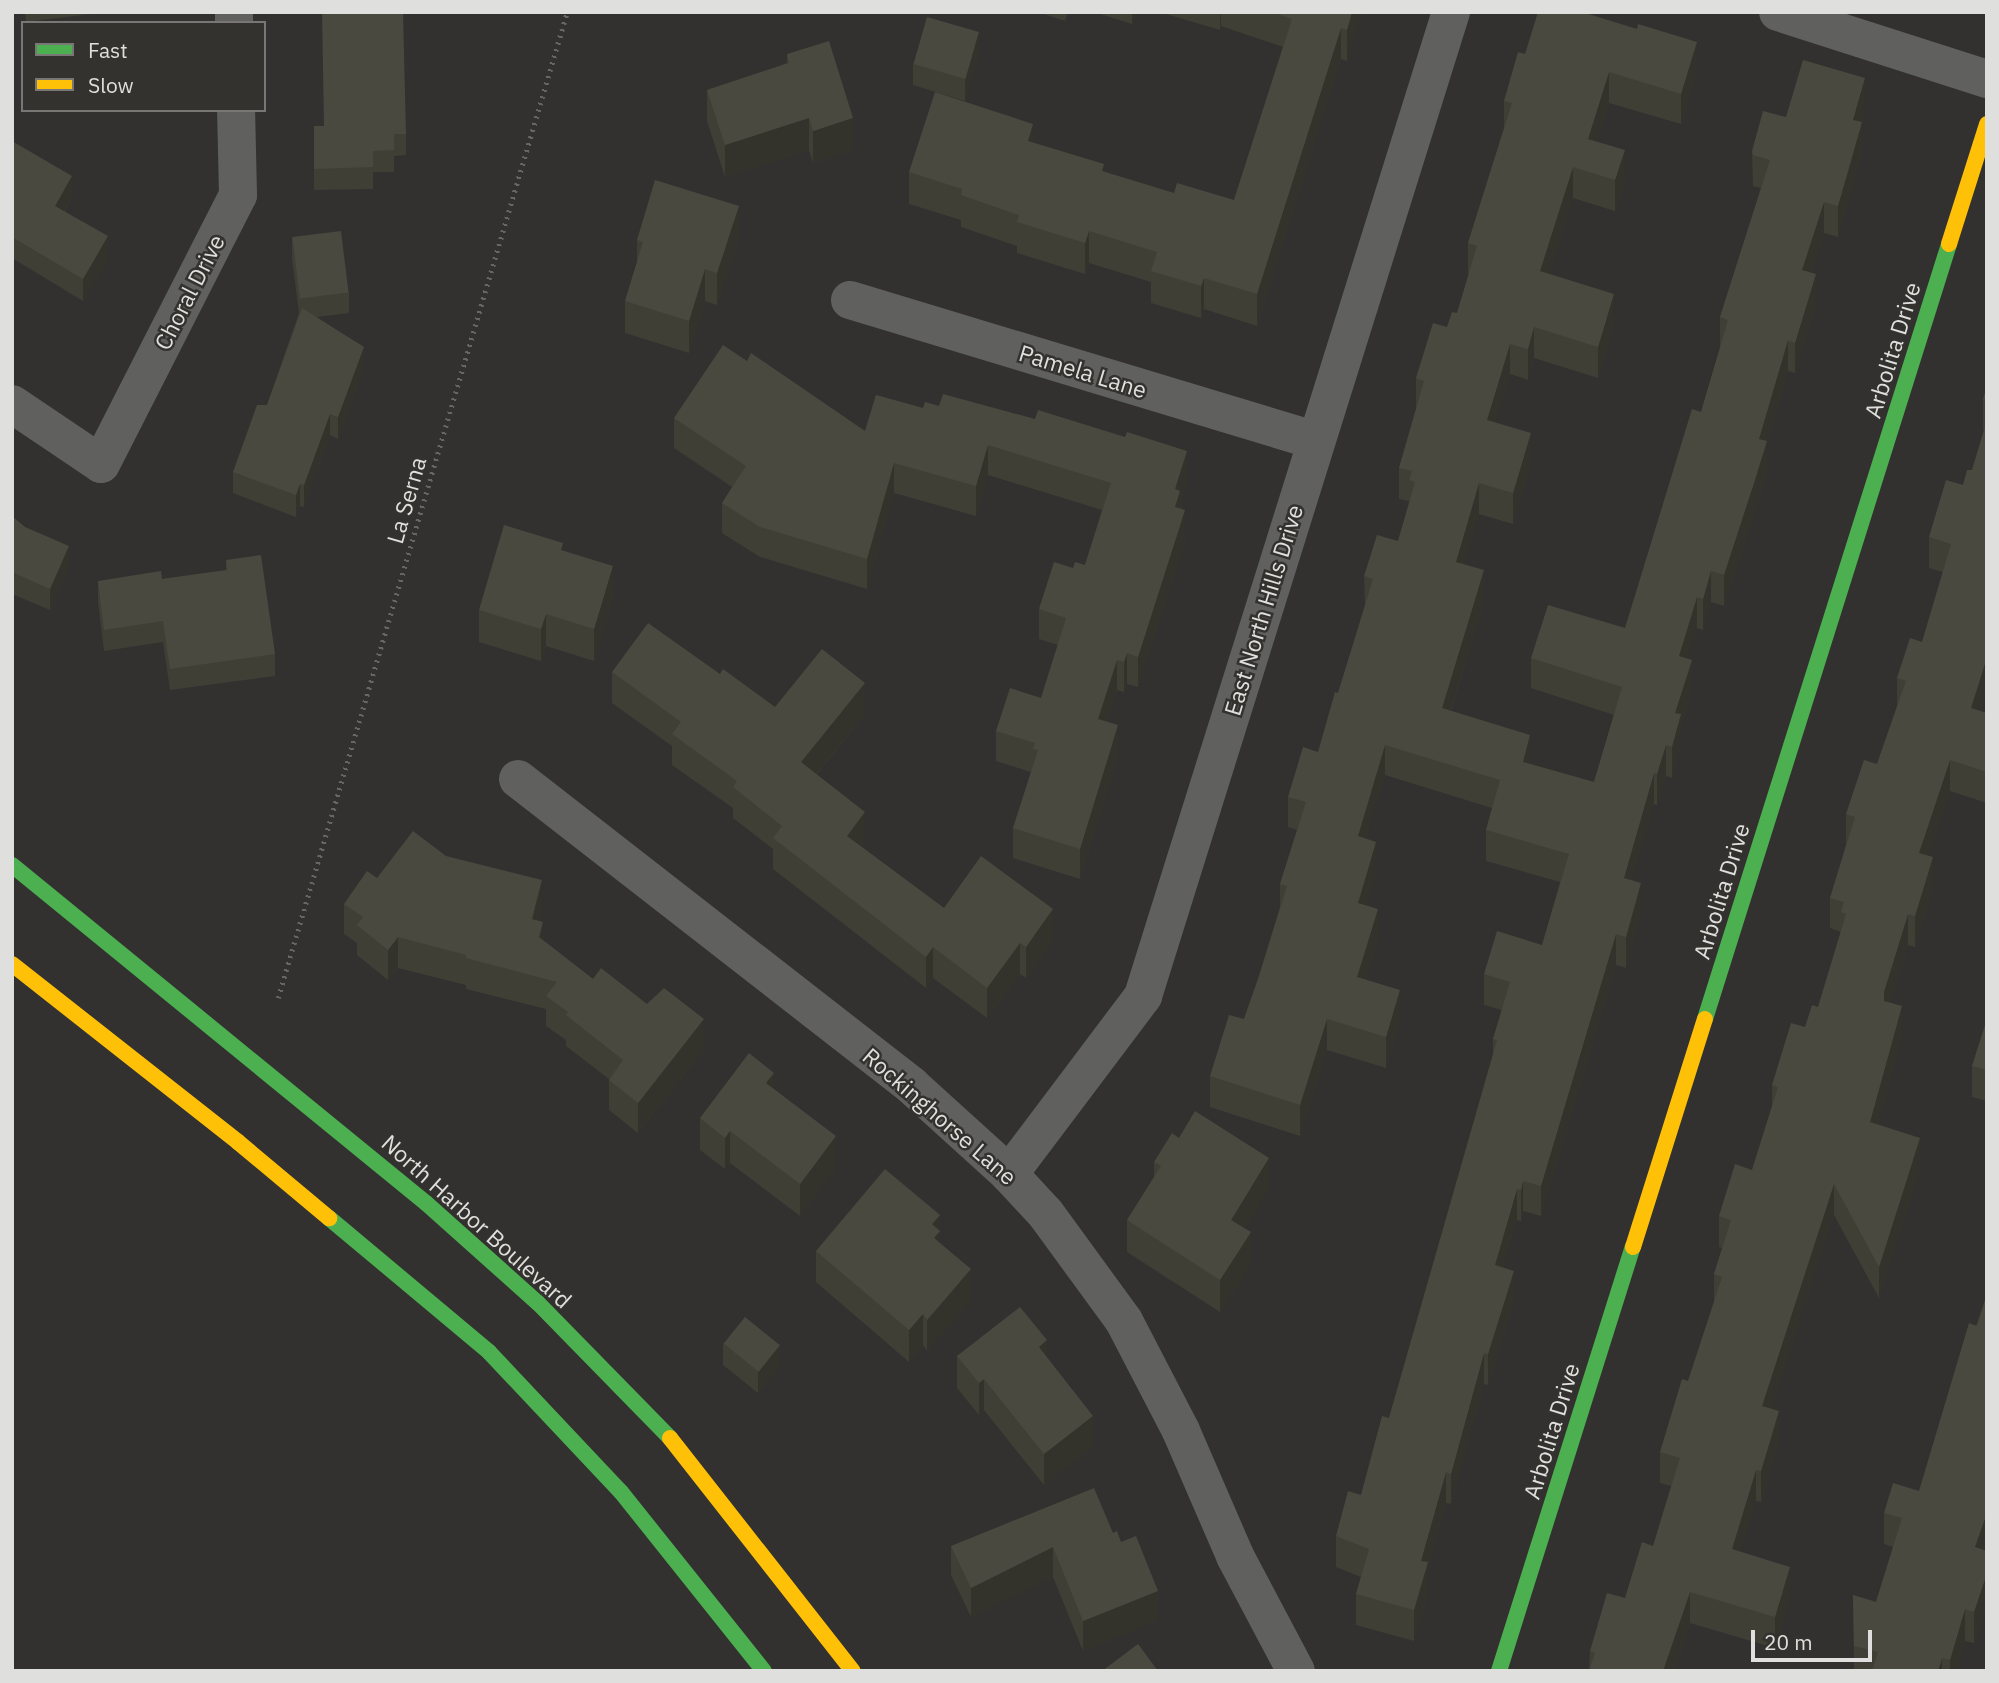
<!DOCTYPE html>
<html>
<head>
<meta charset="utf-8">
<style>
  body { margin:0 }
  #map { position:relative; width:1999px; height:1683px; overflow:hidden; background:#323130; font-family:"IBM Plex Sans",sans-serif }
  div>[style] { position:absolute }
  .path>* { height:4.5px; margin-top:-2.25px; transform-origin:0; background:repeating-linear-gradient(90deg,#676665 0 2px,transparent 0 7px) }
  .street>* { height:38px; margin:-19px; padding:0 19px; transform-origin:19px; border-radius:19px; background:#60605f }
  .fast>* { height:16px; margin:-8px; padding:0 8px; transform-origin:8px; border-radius:8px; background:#4caf50 }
  .slow>* { height:16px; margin:-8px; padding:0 8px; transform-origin:8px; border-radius:8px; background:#ffc107 }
  .wall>* { inset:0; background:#3f3f36 }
  .shaded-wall>* { inset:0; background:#33332c }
  .building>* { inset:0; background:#49493f; transform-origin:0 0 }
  span { translate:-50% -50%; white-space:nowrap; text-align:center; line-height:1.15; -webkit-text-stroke:5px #33322f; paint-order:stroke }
  .street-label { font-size:23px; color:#dfdfdd }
  .frame { position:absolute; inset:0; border:14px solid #dfdfdd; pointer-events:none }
  .legend { position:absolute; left:21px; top:21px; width:245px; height:91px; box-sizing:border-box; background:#33322f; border:2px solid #787775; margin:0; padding:9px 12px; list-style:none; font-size:21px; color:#dfdfdd }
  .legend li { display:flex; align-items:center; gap:14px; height:35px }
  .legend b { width:35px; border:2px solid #787775 }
  .scale { position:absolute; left:1751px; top:1630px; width:121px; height:32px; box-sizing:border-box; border:4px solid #dfdfdd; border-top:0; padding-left:9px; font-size:21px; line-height:24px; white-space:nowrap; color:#dfdfdd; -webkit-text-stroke:5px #33322f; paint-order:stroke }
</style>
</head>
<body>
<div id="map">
  <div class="path">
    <div style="left:278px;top:998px;width:1027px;rotate:-73.66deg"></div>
  </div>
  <div class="street">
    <div style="left:234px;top:12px;width:11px;rotate:90deg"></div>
    <div style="left:1778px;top:12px;width:219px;rotate:17.8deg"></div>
    <div style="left:850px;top:300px;width:487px;rotate:16.8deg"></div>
    <div style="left:12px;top:404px;width:107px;rotate:34deg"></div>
    <div style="left:101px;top:464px;width:302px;rotate:-63deg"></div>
    <div style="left:238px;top:195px;width:85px;rotate:-91.3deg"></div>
    <div style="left:518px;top:779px;width:499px;rotate:37.9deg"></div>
    <div style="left:912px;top:1086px;width:131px;rotate:42.2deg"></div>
    <div style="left:1009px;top:1174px;width:54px;rotate:47.2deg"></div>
    <div style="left:1046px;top:1214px;width:132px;rotate:53.9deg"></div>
    <div style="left:1124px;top:1321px;width:124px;rotate:62.6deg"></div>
    <div style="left:1181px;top:1431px;width:136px;rotate:66.6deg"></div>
    <div style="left:1235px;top:1556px;width:130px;rotate:62.1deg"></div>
    <div style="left:1009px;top:1174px;width:223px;rotate:-53deg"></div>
    <div style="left:1143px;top:996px;width:1031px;rotate:-72.62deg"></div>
  </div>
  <div class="fast">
    <div style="left:12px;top:865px;width:534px;rotate:39.23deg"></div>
    <div style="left:426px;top:1203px;width:150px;rotate:41.8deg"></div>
    <div style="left:538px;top:1303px;width:189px;rotate:45.6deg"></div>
    <div style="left:1705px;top:1019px;width:813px;rotate:-72.52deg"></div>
    <div style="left:329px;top:1218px;width:209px;rotate:39.9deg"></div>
    <div style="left:489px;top:1352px;width:192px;rotate:46.7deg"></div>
    <div style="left:621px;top:1492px;width:229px;rotate:51.4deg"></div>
    <div style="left:1499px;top:1671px;width:445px;rotate:-72.5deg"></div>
  </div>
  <div class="slow">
    <div style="left:1949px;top:244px;width:126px;rotate:-72.4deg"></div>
    <div style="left:12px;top:964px;width:288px;rotate:38.2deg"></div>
    <div style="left:238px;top:1142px;width:119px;rotate:39.9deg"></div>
    <div style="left:1633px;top:1247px;width:239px;rotate:-72.5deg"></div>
    <div style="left:670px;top:1438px;width:296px;rotate:51.9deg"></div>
  </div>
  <div class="wall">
    <div style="clip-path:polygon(25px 12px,107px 12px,26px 22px)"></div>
    <div style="clip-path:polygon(1038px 12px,1068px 12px,1065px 21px)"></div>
    <div style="clip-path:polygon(1094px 12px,1136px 12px,1132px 24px)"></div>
    <div style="clip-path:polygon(1159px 12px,1362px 12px,1347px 61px,1341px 59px,1257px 326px,1204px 309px,1201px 318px,1151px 303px,1151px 282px,1089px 263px,1085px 274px,1017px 253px,1017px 246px,961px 227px,961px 220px,909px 204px,909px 172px,1033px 143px,1104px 172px,1174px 193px,1234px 200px,1283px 47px,1221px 26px,1220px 30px)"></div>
    <div style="clip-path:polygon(787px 54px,853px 150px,813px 163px,809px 150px,725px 177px,707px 121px,707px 90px,787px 63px)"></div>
    <div style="clip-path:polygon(979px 54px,965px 101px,913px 85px,913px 64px)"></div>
    <div style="clip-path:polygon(1525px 54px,1697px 73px,1681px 124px,1609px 103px,1597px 141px,1625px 181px,1615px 211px,1573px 198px,1549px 274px,1614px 325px,1598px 378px,1534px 358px,1528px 380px,1510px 374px,1495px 422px,1531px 463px,1513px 524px,1479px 514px,1464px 564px,1484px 601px,1451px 711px,1530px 764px,1594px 782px,1614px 715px,1531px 688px,1531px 658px,1625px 628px,1701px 412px,1720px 348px,1720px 317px,1761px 188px,1753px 186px,1752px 151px,1786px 117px,1865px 108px,1861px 122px,1862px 153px,1838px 237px,1824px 233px,1811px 273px,1816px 305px,1795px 373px,1788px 371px,1767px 443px,1767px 472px,1755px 511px,1724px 606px,1711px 602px,1703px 630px,1697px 628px,1687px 658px,1692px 690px,1681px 725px,1681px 745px,1672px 778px,1666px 776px,1657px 805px,1654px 804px,1632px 880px,1641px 913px,1626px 968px,1616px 965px,1541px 1216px,1523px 1211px,1521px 1221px,1517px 1220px,1503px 1267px,1514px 1301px,1488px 1385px,1484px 1384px,1451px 1504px,1446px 1503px,1428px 1568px,1428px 1593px,1414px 1641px,1356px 1625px,1356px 1594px,1361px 1577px,1336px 1567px,1336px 1536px,1361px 1495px,1389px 1418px,1493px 1055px,1493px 1039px,1502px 1010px,1484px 1005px,1484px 974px,1542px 945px,1560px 882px,1486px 861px,1486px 830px,1492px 808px,1385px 775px,1366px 839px,1376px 872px,1366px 906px,1378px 940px,1366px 979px,1400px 1021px,1386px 1068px,1327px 1050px,1300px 1136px,1210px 1107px,1210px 1076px,1244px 1019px,1259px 976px,1280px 907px,1280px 884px,1297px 830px,1288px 827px,1288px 797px,1318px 752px,1338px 693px,1365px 607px,1364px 576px,1398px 541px,1409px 504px,1409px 501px,1399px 499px,1399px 468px,1416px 409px,1416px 378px,1457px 313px,1469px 274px,1468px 273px,1468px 243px,1504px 128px,1504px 101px)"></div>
    <div style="clip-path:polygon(314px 126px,406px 134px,406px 155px,394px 156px,394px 172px,373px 172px,373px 189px,314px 190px)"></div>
    <div style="clip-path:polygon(12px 141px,72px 198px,65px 211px,108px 258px,83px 301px,12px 258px)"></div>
    <div style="clip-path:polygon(292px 238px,349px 292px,349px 313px,317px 317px,364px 369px,338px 439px,330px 435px,304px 507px,300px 506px,296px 517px,233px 493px,233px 472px,267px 405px,299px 313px,292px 259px)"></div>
    <div style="clip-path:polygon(739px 238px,717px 305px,705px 301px,689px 353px,625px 333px,625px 301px,637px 263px,637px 240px)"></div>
    <div style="clip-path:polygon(747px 361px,865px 431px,876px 395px,1187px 482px,1180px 503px,1185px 541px,1138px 687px,1127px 684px,1124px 692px,1117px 690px,1107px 722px,1118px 756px,1080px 879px,1013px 858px,1013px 828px,1031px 772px,996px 761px,996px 731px,1041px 698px,1058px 645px,1039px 639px,1039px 609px,1073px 568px,1085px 565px,1102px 510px,988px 475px,976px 516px,894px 493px,867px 589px,760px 557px,722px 533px,722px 503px,732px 487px,674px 448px,674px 418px)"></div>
    <div style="clip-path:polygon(1987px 387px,1987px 688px,1980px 711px,1987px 713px,1987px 803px,1950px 791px,1928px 856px,1933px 888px,1915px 947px,1908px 945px,1890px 1003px,1902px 1037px,1878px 1124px,1920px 1169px,1879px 1298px,1834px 1215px,1771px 1409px,1779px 1442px,1761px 1502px,1756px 1501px,1740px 1551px,1790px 1597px,1775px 1648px,1690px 1623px,1674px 1671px,1589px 1671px,1590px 1651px,1625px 1598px,1653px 1546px,1671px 1486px,1660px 1483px,1660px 1452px,1688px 1381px,1714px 1303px,1714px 1274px,1722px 1248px,1719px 1247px,1719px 1216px,1752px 1170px,1772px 1106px,1772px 1085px,1805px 1027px,1818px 1007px,1841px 932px,1830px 928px,1830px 898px,1846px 845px,1846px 814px,1877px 764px,1897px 706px,1897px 678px,1922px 642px,1943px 572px,1929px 568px,1929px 537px,1972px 470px,1984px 430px,1983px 430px,1983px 399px)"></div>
    <div style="clip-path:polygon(12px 516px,69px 567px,50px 610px,12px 594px)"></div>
    <div style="clip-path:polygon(563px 551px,613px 598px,594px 661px,546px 646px,541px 661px,479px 642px,479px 610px)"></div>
    <div style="clip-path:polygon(226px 560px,275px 654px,275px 676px,170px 690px,163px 642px,104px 651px,98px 602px,98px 581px,162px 579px,226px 570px)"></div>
    <div style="clip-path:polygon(612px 672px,720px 674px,775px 707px,865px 714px,817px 774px,865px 843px,862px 847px,944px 908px,1053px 940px,1026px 978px,1020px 974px,987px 1018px,933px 978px,926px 988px,773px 869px,773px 849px,733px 818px,733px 808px,672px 765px,672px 746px,612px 703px)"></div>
    <div style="clip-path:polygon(446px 856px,542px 910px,539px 921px,543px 940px,593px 979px,704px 1050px,638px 1133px,609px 1110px,609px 1079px,566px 1046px,566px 1040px,546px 1026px,546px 1009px,466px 989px,466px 985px,398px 968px,388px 980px,357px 955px,357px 943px,344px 934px,344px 904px,377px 878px)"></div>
    <div style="clip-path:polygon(1987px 1019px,1987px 1101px,1972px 1097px,1972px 1066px)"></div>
    <div style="clip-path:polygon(774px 1089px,836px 1168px,800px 1216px,730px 1163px,725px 1169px,700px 1150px,700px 1118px)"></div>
    <div style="clip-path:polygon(1154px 1162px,1269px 1190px,1245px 1228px,1251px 1264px,1220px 1312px,1127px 1252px,1127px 1220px,1154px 1177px)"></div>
    <div style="clip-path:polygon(940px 1215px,940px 1243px,971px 1301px,927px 1351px,923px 1345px,909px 1362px,816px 1282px,816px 1251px)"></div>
    <div style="clip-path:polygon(1987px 1294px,1987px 1544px,1985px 1551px,1987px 1551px,1987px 1604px,1974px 1643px,1965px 1641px,1956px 1671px,1854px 1671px,1853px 1595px,1876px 1602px,1893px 1547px,1884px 1544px,1884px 1513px,1919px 1491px)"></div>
    <div style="clip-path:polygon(723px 1343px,780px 1367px,758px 1393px,723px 1365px)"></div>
    <div style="clip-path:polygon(957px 1356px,1047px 1358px,1093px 1447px,1044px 1485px,984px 1410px,979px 1415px,957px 1388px)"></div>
    <div style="clip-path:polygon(1113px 1533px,1158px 1620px,1083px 1651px,1053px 1577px,971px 1617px,951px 1575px,951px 1546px)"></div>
  </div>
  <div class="shaded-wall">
    <div style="clip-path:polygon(1132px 12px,1136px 12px,1132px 24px)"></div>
    <div style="clip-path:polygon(1220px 12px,1221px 12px,1221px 26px,1220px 30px)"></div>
    <div style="clip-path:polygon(1352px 12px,1362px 12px,1347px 61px,1347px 30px)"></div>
    <div style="clip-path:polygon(1341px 28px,1341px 59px,1257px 326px,1257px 294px)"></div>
    <div style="clip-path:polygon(979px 32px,979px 54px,965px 101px,965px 79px)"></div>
    <div style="clip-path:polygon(1697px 42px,1697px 73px,1681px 124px,1681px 94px)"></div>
    <div style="clip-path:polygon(1609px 72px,1609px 103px,1588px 169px,1588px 139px)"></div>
    <div style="clip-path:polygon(1865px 78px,1865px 108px,1853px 150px,1853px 120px)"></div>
    <div style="clip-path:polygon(809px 118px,809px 150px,725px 177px,725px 145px)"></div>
    <div style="clip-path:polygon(853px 118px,853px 150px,813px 163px,813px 131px)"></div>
    <div style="clip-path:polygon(1862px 122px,1862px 153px,1838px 237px,1838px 206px)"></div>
    <div style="clip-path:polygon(1033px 124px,1033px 155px,1028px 141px)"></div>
    <div style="clip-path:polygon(1625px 150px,1625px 181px,1615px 211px,1615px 180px)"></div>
    <div style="clip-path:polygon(1573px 167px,1573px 198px,1540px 302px,1540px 271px)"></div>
    <div style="clip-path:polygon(72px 176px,72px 198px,55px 227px,55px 206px)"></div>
    <div style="clip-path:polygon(1824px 202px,1824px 233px,1802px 300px,1802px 270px)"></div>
    <div style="clip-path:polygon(739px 206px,739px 238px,717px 305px,717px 273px)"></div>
    <div style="clip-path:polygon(1089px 231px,1089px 263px,1085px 274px,1085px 243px)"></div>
    <div style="clip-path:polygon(108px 236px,108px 258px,83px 301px,83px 279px)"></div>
    <div style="clip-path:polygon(705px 269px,705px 301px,689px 353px,689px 321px)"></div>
    <div style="clip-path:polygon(1816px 274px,1816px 305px,1795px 373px,1795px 343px)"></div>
    <div style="clip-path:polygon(1204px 278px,1204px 309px,1201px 318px,1201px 286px)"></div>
    <div style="clip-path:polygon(1614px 294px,1614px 325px,1598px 378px,1598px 347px)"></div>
    <div style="clip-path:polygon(1534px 327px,1534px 358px,1528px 380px,1528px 349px)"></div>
    <div style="clip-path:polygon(1788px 340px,1788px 371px,1767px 443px,1767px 472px,1755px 511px,1724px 606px,1724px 575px,1759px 439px)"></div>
    <div style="clip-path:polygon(1510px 344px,1510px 374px,1487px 450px,1487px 420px)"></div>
    <div style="clip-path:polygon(364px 347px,364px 369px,338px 439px,338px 417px)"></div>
    <div style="clip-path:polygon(330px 414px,330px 435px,304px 507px,304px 485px)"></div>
    <div style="clip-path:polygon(1531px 433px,1531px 463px,1513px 524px,1513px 493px)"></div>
    <div style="clip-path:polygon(988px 445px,988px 475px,976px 516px,976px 486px)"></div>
    <div style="clip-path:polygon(1187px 451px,1187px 482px,1180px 503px,1180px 521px,1175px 537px,1175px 489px)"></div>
    <div style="clip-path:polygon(894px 463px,894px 493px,867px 589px,867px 559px)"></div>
    <div style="clip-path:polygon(1479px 483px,1479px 514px,1456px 592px,1456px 562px)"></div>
    <div style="clip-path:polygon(300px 484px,300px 506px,296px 517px,296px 495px)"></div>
    <div style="clip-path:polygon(1185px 510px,1185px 541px,1138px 687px,1138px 657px)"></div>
    <div style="clip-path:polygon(69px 546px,69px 567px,50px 610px,50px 589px)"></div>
    <div style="clip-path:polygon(613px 566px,613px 598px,594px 661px,594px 629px)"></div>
    <div style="clip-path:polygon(1484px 570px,1484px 601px,1442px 739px,1442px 708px)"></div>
    <div style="clip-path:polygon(1711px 571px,1711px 602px,1703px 630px,1703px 599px)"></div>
    <div style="clip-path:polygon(1697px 597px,1697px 628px,1679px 687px,1679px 656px)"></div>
    <div style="clip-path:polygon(546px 614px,546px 646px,541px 661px,541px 629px)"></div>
    <div style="clip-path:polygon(1127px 653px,1127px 684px,1124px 692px,1124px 662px)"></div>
    <div style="clip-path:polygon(1987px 657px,1987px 688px,1971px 739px,1971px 708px)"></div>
    <div style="clip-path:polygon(1117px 660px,1117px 690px,1098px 749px,1098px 719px)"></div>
    <div style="clip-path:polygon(1692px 660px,1692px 690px,1681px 725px,1681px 745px,1672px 778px,1672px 747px,1675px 713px)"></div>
    <div style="clip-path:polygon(865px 683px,865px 714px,801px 793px,801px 762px)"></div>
    <div style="clip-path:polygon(1118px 725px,1118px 756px,1080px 879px,1080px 849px)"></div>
    <div style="clip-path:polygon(1530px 735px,1530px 766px,1523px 762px)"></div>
    <div style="clip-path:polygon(1385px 745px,1385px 775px,1358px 867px,1358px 836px)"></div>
    <div style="clip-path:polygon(1666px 745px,1666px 776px,1657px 805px,1657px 774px)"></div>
    <div style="clip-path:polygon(1950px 760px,1950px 791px,1919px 883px,1919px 853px)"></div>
    <div style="clip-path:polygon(1654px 773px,1654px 804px,1624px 909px,1624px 878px)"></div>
    <div style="clip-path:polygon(865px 812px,865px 843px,847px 867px,847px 836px)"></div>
    <div style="clip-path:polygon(1376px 842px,1376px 872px,1358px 934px,1358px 903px)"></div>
    <div style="clip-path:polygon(1933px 857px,1933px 888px,1915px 947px,1915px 916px)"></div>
    <div style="clip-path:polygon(542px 880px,542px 910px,532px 949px,532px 919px)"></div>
    <div style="clip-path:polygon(1641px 883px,1641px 913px,1626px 968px,1626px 937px)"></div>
    <div style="clip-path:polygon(1053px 909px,1053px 940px,1026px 978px,1026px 947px)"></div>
    <div style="clip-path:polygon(1378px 909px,1378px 940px,1357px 1008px,1357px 977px)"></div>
    <div style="clip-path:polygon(1908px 914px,1908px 945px,1884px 1023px,1884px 992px)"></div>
    <div style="clip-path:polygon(543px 922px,543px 952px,539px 937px)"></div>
    <div style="clip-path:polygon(1616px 934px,1616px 965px,1541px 1216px,1541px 1186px)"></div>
    <div style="clip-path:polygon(398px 937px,398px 968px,388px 980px,388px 950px)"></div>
    <div style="clip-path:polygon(1020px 943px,1020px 974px,987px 1018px,987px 988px)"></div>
    <div style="clip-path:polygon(933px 947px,933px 978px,926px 988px,926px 957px)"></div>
    <div style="clip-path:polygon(1400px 990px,1400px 1021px,1386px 1068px,1386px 1037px)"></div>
    <div style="clip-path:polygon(1902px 1006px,1902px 1037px,1870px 1153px,1870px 1122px)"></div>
    <div style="clip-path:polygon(704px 1019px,704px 1050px,638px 1133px,638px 1103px)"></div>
    <div style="clip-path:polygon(1327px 1019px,1327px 1050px,1300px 1136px,1300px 1105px)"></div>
    <div style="clip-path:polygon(774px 1073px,774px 1104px,766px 1083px)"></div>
    <div style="clip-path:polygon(730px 1131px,730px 1163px,725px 1169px,725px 1138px)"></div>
    <div style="clip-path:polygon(836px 1136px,836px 1168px,800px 1216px,800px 1184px)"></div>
    <div style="clip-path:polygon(1920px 1138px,1920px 1169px,1879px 1298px,1879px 1267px)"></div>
    <div style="clip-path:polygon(1269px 1158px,1269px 1190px,1231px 1251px,1231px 1220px)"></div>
    <div style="clip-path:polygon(1523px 1181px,1523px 1211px,1521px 1221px,1521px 1190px)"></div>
    <div style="clip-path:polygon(1834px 1184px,1834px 1215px,1762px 1437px,1762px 1406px)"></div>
    <div style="clip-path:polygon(1517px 1189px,1517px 1220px,1495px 1295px,1495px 1265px)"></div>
    <div style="clip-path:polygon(940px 1215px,940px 1263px,932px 1224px)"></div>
    <div style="clip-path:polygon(1251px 1232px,1251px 1264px,1220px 1312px,1220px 1280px)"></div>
    <div style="clip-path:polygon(971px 1269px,971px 1301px,927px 1351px,927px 1320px)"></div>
    <div style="clip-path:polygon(1514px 1271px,1514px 1301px,1488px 1385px,1488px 1354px)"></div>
    <div style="clip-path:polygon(923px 1314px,923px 1345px,909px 1362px,909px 1330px)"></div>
    <div style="clip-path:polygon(1047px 1340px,1047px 1372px,1039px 1347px)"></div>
    <div style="clip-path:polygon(780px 1345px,780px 1367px,758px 1393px,758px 1372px)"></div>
    <div style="clip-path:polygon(1484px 1353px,1484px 1384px,1451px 1504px,1451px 1474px)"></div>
    <div style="clip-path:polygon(984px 1379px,984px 1410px,979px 1415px,979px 1383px)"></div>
    <div style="clip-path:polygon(1779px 1411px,1779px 1442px,1761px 1502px,1761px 1471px)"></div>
    <div style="clip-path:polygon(1093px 1416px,1093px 1447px,1044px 1485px,1044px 1454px)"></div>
    <div style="clip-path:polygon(1756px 1470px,1756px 1501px,1732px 1580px,1732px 1549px)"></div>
    <div style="clip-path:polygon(1446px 1472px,1446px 1503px,1428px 1568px,1428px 1593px,1414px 1641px,1414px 1610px,1421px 1561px)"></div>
    <div style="clip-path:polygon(1987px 1487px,1987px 1544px,1975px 1579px,1975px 1547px)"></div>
    <div style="clip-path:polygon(1053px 1547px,1053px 1577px,971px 1617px,971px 1588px)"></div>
    <div style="clip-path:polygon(1790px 1567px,1790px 1597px,1775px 1648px,1775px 1617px)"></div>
    <div style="clip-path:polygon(1987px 1573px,1987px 1604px,1974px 1643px,1974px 1612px)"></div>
    <div style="clip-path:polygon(1158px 1591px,1158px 1620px,1083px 1651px,1083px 1621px)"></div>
    <div style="clip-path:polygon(1690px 1592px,1690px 1623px,1674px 1671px,1663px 1671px)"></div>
    <div style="clip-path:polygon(1965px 1609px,1965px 1641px,1956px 1671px,1950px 1671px,1950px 1660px)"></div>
    <div style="clip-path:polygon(1942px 1658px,1942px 1671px,1938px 1671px)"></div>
  </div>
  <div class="building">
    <div style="clip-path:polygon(322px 12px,403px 12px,406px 134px,394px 134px,394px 150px,373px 151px,373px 167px,314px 169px,314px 126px,324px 126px)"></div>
    <div style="clip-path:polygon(1272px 12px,1352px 12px,1347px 30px,1341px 28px,1257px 294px,1204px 278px,1201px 286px,1151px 271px,1157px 252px,1089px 231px,1085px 243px,1017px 222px,1019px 215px,961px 195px,962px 189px,909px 172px,935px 92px,1033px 124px,1028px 141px,1104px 164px,1102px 171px,1174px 193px,1177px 183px,1234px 200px,1292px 19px)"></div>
    <div style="clip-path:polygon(1538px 12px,1582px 12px,1637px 29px,1638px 24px,1697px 42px,1681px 94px,1609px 72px,1588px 139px,1625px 150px,1615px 180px,1573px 167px,1540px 271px,1614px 294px,1598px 347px,1534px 327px,1528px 349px,1510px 344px,1487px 420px,1531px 433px,1513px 493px,1479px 483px,1456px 562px,1484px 570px,1442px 708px,1530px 735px,1523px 762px,1594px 782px,1622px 687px,1531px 658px,1548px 605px,1625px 628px,1692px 409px,1701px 412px,1728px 320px,1720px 317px,1770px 160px,1753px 155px,1752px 151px,1763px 111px,1786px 117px,1803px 60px,1865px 78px,1853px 120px,1862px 122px,1838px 206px,1824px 202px,1802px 270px,1816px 274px,1795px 343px,1788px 340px,1759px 439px,1767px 441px,1755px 480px,1724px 575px,1711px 571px,1703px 599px,1697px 597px,1679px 656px,1692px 660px,1675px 713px,1681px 714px,1672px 747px,1666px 745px,1657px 774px,1654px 773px,1624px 878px,1641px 883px,1626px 937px,1616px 934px,1541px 1186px,1523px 1181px,1521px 1190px,1517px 1189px,1495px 1265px,1514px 1271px,1488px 1354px,1484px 1353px,1451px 1474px,1446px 1472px,1421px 1561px,1428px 1562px,1414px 1610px,1356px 1594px,1369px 1549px,1336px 1536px,1348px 1491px,1361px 1495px,1382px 1416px,1389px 1418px,1497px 1040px,1493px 1039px,1510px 982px,1484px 974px,1497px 931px,1542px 945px,1569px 854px,1486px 830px,1500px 780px,1385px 745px,1358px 836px,1376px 842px,1358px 903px,1378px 909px,1357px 977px,1400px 990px,1386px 1037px,1327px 1019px,1300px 1105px,1210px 1076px,1229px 1015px,1244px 1019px,1259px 976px,1287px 886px,1280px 884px,1306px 802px,1288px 797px,1303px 747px,1318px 752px,1335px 692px,1338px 693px,1373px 579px,1364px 576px,1377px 535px,1398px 541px,1415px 482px,1409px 480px,1412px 471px,1399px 468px,1424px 381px,1416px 378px,1433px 323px,1447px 327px,1452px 312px,1457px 313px,1477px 246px,1468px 243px,1512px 103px,1504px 101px,1518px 52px,1525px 54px)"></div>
    <div style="left:927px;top:17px;width:54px;height:49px;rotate:16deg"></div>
    <div style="clip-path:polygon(829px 41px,853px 118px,813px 131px,809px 118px,725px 145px,707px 90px,789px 63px,787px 54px)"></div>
    <div style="clip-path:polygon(12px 141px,72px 176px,55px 206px,108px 236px,83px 279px,12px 237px)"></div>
    <div style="clip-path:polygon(655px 180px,739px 206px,717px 273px,705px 269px,689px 321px,625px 301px,643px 242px,637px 240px)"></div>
    <div style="left:341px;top:231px;width:62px;height:49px;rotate:83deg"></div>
    <div style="clip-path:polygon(302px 308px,364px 347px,338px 417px,330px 414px,304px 485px,300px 484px,296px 495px,233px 472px,257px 405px,267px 405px)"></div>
    <div style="clip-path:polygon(723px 345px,747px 361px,751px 353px,865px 431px,876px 395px,923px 408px,925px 402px,939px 406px,943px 394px,1035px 419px,1038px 410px,1125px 437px,1127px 432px,1187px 451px,1175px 489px,1180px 491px,1175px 507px,1185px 510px,1138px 657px,1127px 653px,1124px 662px,1117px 660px,1098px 719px,1118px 725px,1080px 849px,1013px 828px,1038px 750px,1033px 749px,1035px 743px,996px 731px,1010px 688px,1041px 698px,1066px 618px,1039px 609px,1054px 562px,1073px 568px,1075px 562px,1085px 565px,1111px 483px,988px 445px,976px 486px,894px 463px,867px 559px,760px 527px,722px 503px,746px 466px,674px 418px)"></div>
    <div style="clip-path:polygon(1987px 387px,1987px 400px,1983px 399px)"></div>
    <div style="clip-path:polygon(1987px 420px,1987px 657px,1971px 708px,1987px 713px,1987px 772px,1950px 760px,1919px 853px,1933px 857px,1915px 916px,1908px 914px,1884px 992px,1884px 1001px,1902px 1006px,1870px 1122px,1920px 1138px,1879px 1267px,1834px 1184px,1762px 1406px,1779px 1411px,1761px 1471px,1756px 1470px,1732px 1549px,1790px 1567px,1775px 1617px,1690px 1592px,1663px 1671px,1589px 1671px,1595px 1653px,1590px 1651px,1607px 1593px,1625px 1598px,1642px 1542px,1653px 1546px,1680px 1458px,1660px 1452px,1682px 1379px,1688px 1381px,1722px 1277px,1714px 1274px,1731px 1220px,1719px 1216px,1735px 1164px,1752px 1170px,1778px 1087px,1772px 1085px,1791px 1023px,1805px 1027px,1812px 1005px,1818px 1007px,1846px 914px,1841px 912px,1844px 902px,1830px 898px,1855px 817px,1846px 814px,1864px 760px,1877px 764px,1906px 681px,1897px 678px,1910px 638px,1922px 642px,1951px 544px,1929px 537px,1946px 480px,1963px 485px,1967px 470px,1972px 470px)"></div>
    <div style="clip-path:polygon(12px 516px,25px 527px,69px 546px,50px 589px,12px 572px)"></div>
    <div style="clip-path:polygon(504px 525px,563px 543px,561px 550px,613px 566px,594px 629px,546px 614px,541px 629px,479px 610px)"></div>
    <div style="clip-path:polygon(261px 555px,275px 654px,170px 669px,163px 621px,104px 630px,98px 581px,161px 571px,162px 579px,227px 570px,226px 560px)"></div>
    <div style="clip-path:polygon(648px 623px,720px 674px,723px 669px,775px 707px,822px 649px,865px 683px,801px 762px,865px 812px,847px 836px,944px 908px,981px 856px,1053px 909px,1026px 947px,1020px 943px,987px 988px,933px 947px,926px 957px,773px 838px,782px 826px,733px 787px,737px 781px,672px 734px,681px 722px,612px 672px)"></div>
    <div style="clip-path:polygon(413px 831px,446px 856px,542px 880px,532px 919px,543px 922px,539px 937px,593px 979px,601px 968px,647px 1004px,664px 988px,704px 1019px,638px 1103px,609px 1080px,623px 1060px,566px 1015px,568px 1012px,546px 996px,557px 982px,466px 958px,466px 955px,398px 937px,388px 950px,357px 925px,363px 917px,344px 904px,367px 871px,377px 878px)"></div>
    <div style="clip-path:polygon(1987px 1019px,1987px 1070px,1972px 1066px)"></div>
    <div style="clip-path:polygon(749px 1053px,774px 1073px,766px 1083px,836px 1136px,800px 1184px,730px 1131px,725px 1138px,700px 1118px)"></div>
    <div style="clip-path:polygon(1195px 1111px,1269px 1158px,1231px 1220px,1251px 1232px,1220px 1280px,1127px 1220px,1161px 1166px,1154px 1162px,1172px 1133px,1179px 1138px)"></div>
    <div style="clip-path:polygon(885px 1169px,940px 1215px,932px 1224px,940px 1231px,934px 1238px,971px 1269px,927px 1320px,923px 1314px,909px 1330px,816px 1251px)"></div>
    <div style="clip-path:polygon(1987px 1294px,1987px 1487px,1986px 1491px,1987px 1492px,1987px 1513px,1975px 1547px,1987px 1551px,1987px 1573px,1974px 1612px,1965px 1609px,1950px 1660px,1942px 1658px,1938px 1671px,1872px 1671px,1878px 1652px,1854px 1646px,1853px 1595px,1876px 1602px,1902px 1518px,1884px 1513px,1893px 1483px,1919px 1491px,1969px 1323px,1977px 1326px)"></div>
    <div style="clip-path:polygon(1020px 1307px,1047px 1340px,1039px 1347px,1093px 1416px,1044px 1454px,984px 1379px,979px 1383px,957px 1356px)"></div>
    <div style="left:745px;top:1317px;width:45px;height:34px;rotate:39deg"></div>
    <div style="clip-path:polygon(1094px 1488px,1113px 1533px,1117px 1531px,1121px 1542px,1136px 1536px,1158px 1591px,1083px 1621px,1053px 1547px,971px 1588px,951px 1546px)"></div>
    <div style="clip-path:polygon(1138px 1644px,1158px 1671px,1102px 1671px)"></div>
  </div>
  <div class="street-label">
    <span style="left:189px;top:292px;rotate:-63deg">Choral Drive</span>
    <span style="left:1892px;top:350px;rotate:-73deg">Arbolita Drive</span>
    <span style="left:1083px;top:371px;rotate:17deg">Pamela Lane</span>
    <span style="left:406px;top:500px;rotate:-74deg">La Serna</span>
    <span style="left:1263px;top:610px;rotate:-73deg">East North Hills Drive</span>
    <span style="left:1721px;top:891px;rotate:-73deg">Arbolita Drive</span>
    <span style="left:940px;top:1116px;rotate:41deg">Rockinghorse Lane</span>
    <span style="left:477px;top:1221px;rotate:42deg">North Harbor Boulevard</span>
    <span style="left:1551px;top:1431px;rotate:-73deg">Arbolita Drive</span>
  </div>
  <div class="frame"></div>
  <ul class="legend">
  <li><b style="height:9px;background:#4caf50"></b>Fast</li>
  <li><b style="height:9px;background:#ffc107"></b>Slow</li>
  </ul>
  <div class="scale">20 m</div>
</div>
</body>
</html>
